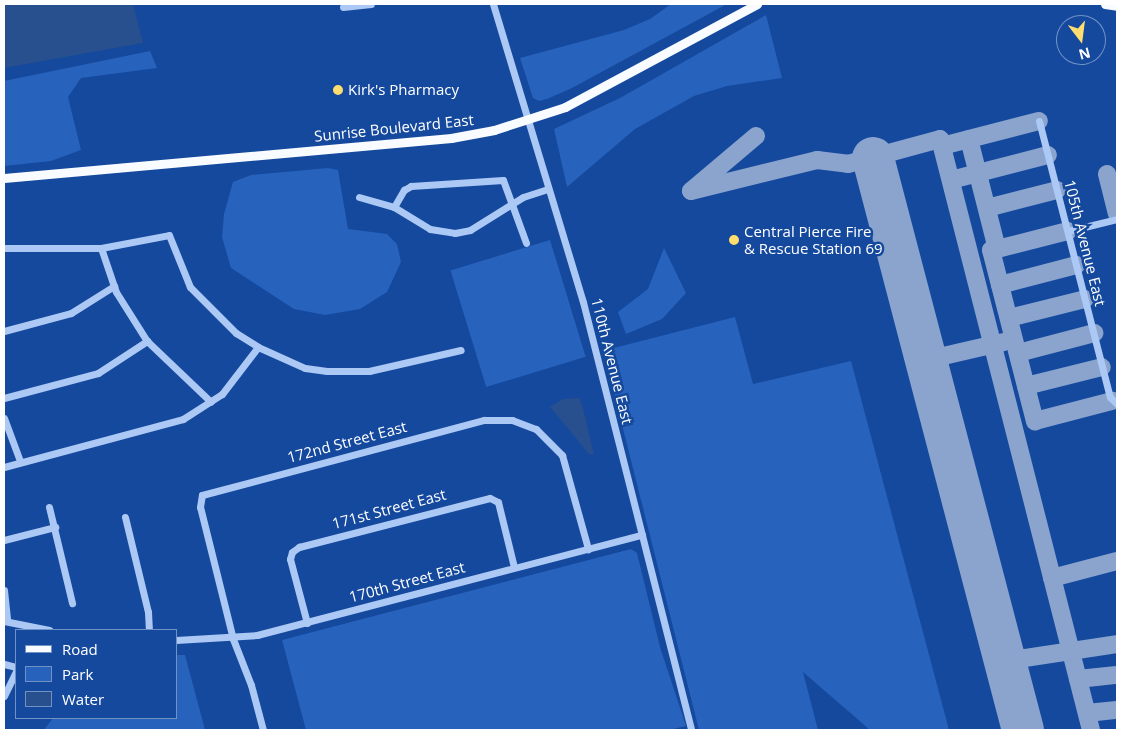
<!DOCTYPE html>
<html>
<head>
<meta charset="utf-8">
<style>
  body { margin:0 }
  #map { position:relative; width:1121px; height:734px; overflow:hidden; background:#14499e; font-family:"Open Sans",sans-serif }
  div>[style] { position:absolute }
  .green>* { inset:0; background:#2762bc; transform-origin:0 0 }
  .water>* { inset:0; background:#284f8e }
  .taxiway>* { height:18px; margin:-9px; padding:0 9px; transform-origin:9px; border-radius:9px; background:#8aa4ce }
  .runway>* { height:42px; margin:-21px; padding:0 21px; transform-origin:21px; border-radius:21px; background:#8aa4ce }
  .minor>* { height:7px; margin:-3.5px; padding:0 3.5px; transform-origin:3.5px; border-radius:3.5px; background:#acc8f4 }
  .major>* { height:9px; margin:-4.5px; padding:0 4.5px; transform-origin:4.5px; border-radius:4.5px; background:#f8fbff }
  .dots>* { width:14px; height:14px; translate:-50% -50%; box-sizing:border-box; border:2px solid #14499e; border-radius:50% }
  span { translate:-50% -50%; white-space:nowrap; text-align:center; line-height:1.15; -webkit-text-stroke:5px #14499e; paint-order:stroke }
  .poi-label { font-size:15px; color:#fff }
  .left { translate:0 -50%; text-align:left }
  .street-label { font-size:15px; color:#fff }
  .frame { position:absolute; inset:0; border:5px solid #fff; pointer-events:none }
  .legend { position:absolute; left:15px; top:629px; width:162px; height:90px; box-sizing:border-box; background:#14499e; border:1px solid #7292c5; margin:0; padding:6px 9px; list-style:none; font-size:15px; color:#fff }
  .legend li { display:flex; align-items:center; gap:10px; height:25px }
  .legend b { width:25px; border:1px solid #7292c5 }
  .north { position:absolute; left:1056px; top:15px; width:50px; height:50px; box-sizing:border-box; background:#14499e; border:1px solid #7292c5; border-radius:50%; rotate:165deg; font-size:14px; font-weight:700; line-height:20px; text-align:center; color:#fff }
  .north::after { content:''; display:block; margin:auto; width:18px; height:22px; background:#ffdd6e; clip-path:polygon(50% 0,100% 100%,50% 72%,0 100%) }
</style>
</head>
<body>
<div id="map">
  <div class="green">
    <div style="clip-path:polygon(671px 4px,727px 4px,572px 88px,547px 99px,539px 101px,533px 98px,520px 58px,624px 30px,650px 19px)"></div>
    <div style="clip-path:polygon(766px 15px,782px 78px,727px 86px,694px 96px,635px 129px,567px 187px,554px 129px,620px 98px)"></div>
    <div style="clip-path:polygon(150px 51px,157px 68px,81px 78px,68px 97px,81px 150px,51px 161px,4px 166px,4px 81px)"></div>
    <div style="clip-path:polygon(328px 168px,338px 170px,348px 229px,387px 234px,397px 244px,401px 262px,387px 292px,360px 309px,325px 315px,294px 309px,231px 268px,222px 237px,224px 214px,233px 182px,251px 175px)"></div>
    <div style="left:550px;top:240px;width:122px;height:104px;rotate:73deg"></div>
    <div style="clip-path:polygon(664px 248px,686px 293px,662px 319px,626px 334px,618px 312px,648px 289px)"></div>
    <div style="clip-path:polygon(735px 317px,753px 384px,851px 361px,949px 730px,870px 730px,803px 672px,818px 730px,699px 730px,613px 389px,610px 349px)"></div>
    <div style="clip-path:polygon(631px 549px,637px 553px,660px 647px,686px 726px,669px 730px,306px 730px,282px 640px)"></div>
    <div style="clip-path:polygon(176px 655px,185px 655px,205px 730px,44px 730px,53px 718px,176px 718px)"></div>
  </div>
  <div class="water">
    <div style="clip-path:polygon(4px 4px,133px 4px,143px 43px,4px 68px)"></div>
    <div style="clip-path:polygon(579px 398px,583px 408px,594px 455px,589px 454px,550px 407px,563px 399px)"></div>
  </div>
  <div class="taxiway">
    <div style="left:756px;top:136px;width:85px;rotate:139.8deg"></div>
    <div style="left:691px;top:191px;width:130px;rotate:-13.8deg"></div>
    <div style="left:817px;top:160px;width:31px;rotate:7deg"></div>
    <div style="left:848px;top:164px;width:95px;rotate:-15.2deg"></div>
    <div style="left:940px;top:139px;width:610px;rotate:75.67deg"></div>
    <div style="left:969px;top:139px;width:114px;rotate:75.7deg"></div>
    <div style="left:997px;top:249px;width:6px;rotate:171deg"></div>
    <div style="left:991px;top:250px;width:177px;rotate:75.6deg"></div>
    <div style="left:1035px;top:421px;width:80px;rotate:-14.6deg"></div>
    <div style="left:942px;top:146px;width:100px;rotate:-14.5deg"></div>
    <div style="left:1107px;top:174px;width:41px;rotate:76deg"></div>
    <div style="left:951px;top:180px;width:100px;rotate:-14.5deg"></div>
    <div style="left:987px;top:208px;width:72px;rotate:-14.4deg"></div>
    <div style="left:997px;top:249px;width:73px;rotate:-14.2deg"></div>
    <div style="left:1000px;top:285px;width:79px;rotate:-14.7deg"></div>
    <div style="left:1009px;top:318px;width:78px;rotate:-14deg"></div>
    <div style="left:1018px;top:353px;width:79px;rotate:-14.7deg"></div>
    <div style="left:926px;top:360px;width:80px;rotate:-13deg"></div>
    <div style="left:1026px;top:386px;width:78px;rotate:-14deg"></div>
    <div style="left:1052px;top:578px;width:67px;rotate:-14.7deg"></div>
    <div style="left:1005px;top:661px;width:113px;rotate:-8.6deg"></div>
    <div style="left:1078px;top:679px;width:39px;rotate:-6deg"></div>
    <div style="left:1087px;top:713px;width:30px;rotate:-6deg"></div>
  </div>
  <div class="runway">
    <div style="left:873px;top:158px;width:591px;rotate:75.31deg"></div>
  </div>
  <div class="minor">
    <div style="left:493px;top:4px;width:311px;rotate:73.2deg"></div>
    <div style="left:583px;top:302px;width:441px;rotate:75.8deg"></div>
    <div style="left:343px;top:7px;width:28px;rotate:-6deg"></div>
    <div style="left:1039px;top:121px;width:285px;rotate:75.6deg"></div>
    <div style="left:1110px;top:397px;width:10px;rotate:45deg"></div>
    <div style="left:359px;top:197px;width:36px;rotate:16deg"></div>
    <div style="left:394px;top:207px;width:42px;rotate:31.4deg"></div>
    <div style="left:430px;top:229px;width:25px;rotate:9deg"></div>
    <div style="left:455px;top:233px;width:15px;rotate:-11deg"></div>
    <div style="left:470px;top:230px;width:62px;rotate:-31.9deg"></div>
    <div style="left:523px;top:197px;width:26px;rotate:-18deg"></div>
    <div style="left:394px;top:207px;width:20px;rotate:-60deg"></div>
    <div style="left:404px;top:190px;width:8px;rotate:-30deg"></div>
    <div style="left:411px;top:186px;width:92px;rotate:-3.7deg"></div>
    <div style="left:503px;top:180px;width:67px;rotate:69.9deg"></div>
    <div style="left:1068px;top:231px;width:50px;rotate:-13.8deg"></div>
    <div style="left:4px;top:248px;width:97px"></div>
    <div style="left:101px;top:248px;width:69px;rotate:-10.8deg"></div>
    <div style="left:169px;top:235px;width:56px;rotate:68deg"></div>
    <div style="left:190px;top:287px;width:65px;rotate:45deg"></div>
    <div style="left:236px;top:333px;width:26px;rotate:32deg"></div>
    <div style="left:101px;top:248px;width:46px;rotate:71.2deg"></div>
    <div style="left:116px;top:292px;width:58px;rotate:57.7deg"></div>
    <div style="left:147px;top:341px;width:88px;rotate:43.6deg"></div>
    <div style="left:4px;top:331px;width:69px;rotate:-15deg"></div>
    <div style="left:71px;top:313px;width:51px;rotate:-32.1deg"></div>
    <div style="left:4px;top:398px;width:97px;rotate:-14.9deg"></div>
    <div style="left:98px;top:373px;width:59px;rotate:-33.1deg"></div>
    <div style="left:4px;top:418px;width:46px;rotate:69.6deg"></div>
    <div style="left:4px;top:467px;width:185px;rotate:-15deg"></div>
    <div style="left:183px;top:419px;width:46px;rotate:-32.7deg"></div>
    <div style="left:222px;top:394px;width:59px;rotate:-52.5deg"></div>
    <div style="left:258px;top:347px;width:51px;rotate:24.1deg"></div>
    <div style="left:305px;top:368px;width:22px;rotate:8deg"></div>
    <div style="left:327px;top:371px;width:42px"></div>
    <div style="left:369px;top:371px;width:94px;rotate:-12.9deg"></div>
    <div style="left:49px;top:507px;width:99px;rotate:76.5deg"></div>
    <div style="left:125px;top:517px;width:98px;rotate:76.4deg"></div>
    <div style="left:148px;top:612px;width:18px;rotate:87deg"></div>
    <div style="left:4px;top:540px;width:53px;rotate:-14.3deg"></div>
    <div style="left:4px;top:590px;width:31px;rotate:84deg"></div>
    <div style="left:4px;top:621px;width:46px;rotate:11.3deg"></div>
    <div style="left:307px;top:623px;width:66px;rotate:-104.9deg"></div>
    <div style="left:290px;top:559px;width:7px;rotate:-74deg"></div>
    <div style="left:292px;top:552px;width:9px;rotate:-36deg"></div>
    <div style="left:299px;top:547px;width:197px;rotate:-14.4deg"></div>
    <div style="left:490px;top:498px;width:9px;rotate:27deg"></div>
    <div style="left:498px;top:502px;width:67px;rotate:76.2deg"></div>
    <div style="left:176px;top:640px;width:81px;rotate:-3.5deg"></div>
    <div style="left:257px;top:635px;width:398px;rotate:-14.6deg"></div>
    <div style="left:4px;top:664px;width:12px;rotate:14deg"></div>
    <div style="left:4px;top:696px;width:28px;rotate:-64deg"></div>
    <div style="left:263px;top:730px;width:47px;rotate:-104.9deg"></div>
    <div style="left:251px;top:685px;width:49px;rotate:-111.4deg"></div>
    <div style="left:233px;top:639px;width:136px;rotate:-104deg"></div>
    <div style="left:200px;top:507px;width:12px;rotate:-81deg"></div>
    <div style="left:202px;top:495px;width:292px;rotate:-14.9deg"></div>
    <div style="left:484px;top:420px;width:28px"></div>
    <div style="left:512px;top:420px;width:26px;rotate:21deg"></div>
    <div style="left:536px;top:429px;width:37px;rotate:45deg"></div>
    <div style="left:562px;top:455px;width:98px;rotate:74.5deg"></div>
  </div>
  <div class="major">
    <div style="left:1105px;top:4px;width:12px;rotate:9deg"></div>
    <div style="left:4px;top:178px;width:449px;rotate:-5.1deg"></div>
    <div style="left:451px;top:138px;width:44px;rotate:-10.5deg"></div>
    <div style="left:494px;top:130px;width:75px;rotate:-17.9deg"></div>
    <div style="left:565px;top:107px;width:218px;rotate:-28.2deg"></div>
  </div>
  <div class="dots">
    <div style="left:338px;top:90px;background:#ffdd6e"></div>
    <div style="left:734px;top:240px;background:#ffdd6e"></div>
  </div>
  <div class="poi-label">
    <span class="left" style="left:348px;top:90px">Kirk's Pharmacy</span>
    <span class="left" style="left:744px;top:240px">Central Pierce Fire<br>&amp; Rescue Station 69</span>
  </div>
  <div class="street-label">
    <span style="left:394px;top:128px;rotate:-6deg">Sunrise Boulevard East</span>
    <span style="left:1085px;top:243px;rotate:76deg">105th Avenue East</span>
    <span style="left:612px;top:361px;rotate:76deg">110th Avenue East</span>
    <span style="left:347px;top:442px;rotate:-15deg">172nd Street East</span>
    <span style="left:389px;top:509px;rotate:-15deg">171st Street East</span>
    <span style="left:407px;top:582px;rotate:-15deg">170th Street East</span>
  </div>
  <div class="frame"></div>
  <ul class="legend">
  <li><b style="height:6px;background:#f8fbff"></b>Road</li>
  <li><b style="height:14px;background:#2762bc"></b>Park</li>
  <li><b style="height:14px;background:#284f8e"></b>Water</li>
  </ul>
  <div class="north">N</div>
</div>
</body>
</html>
